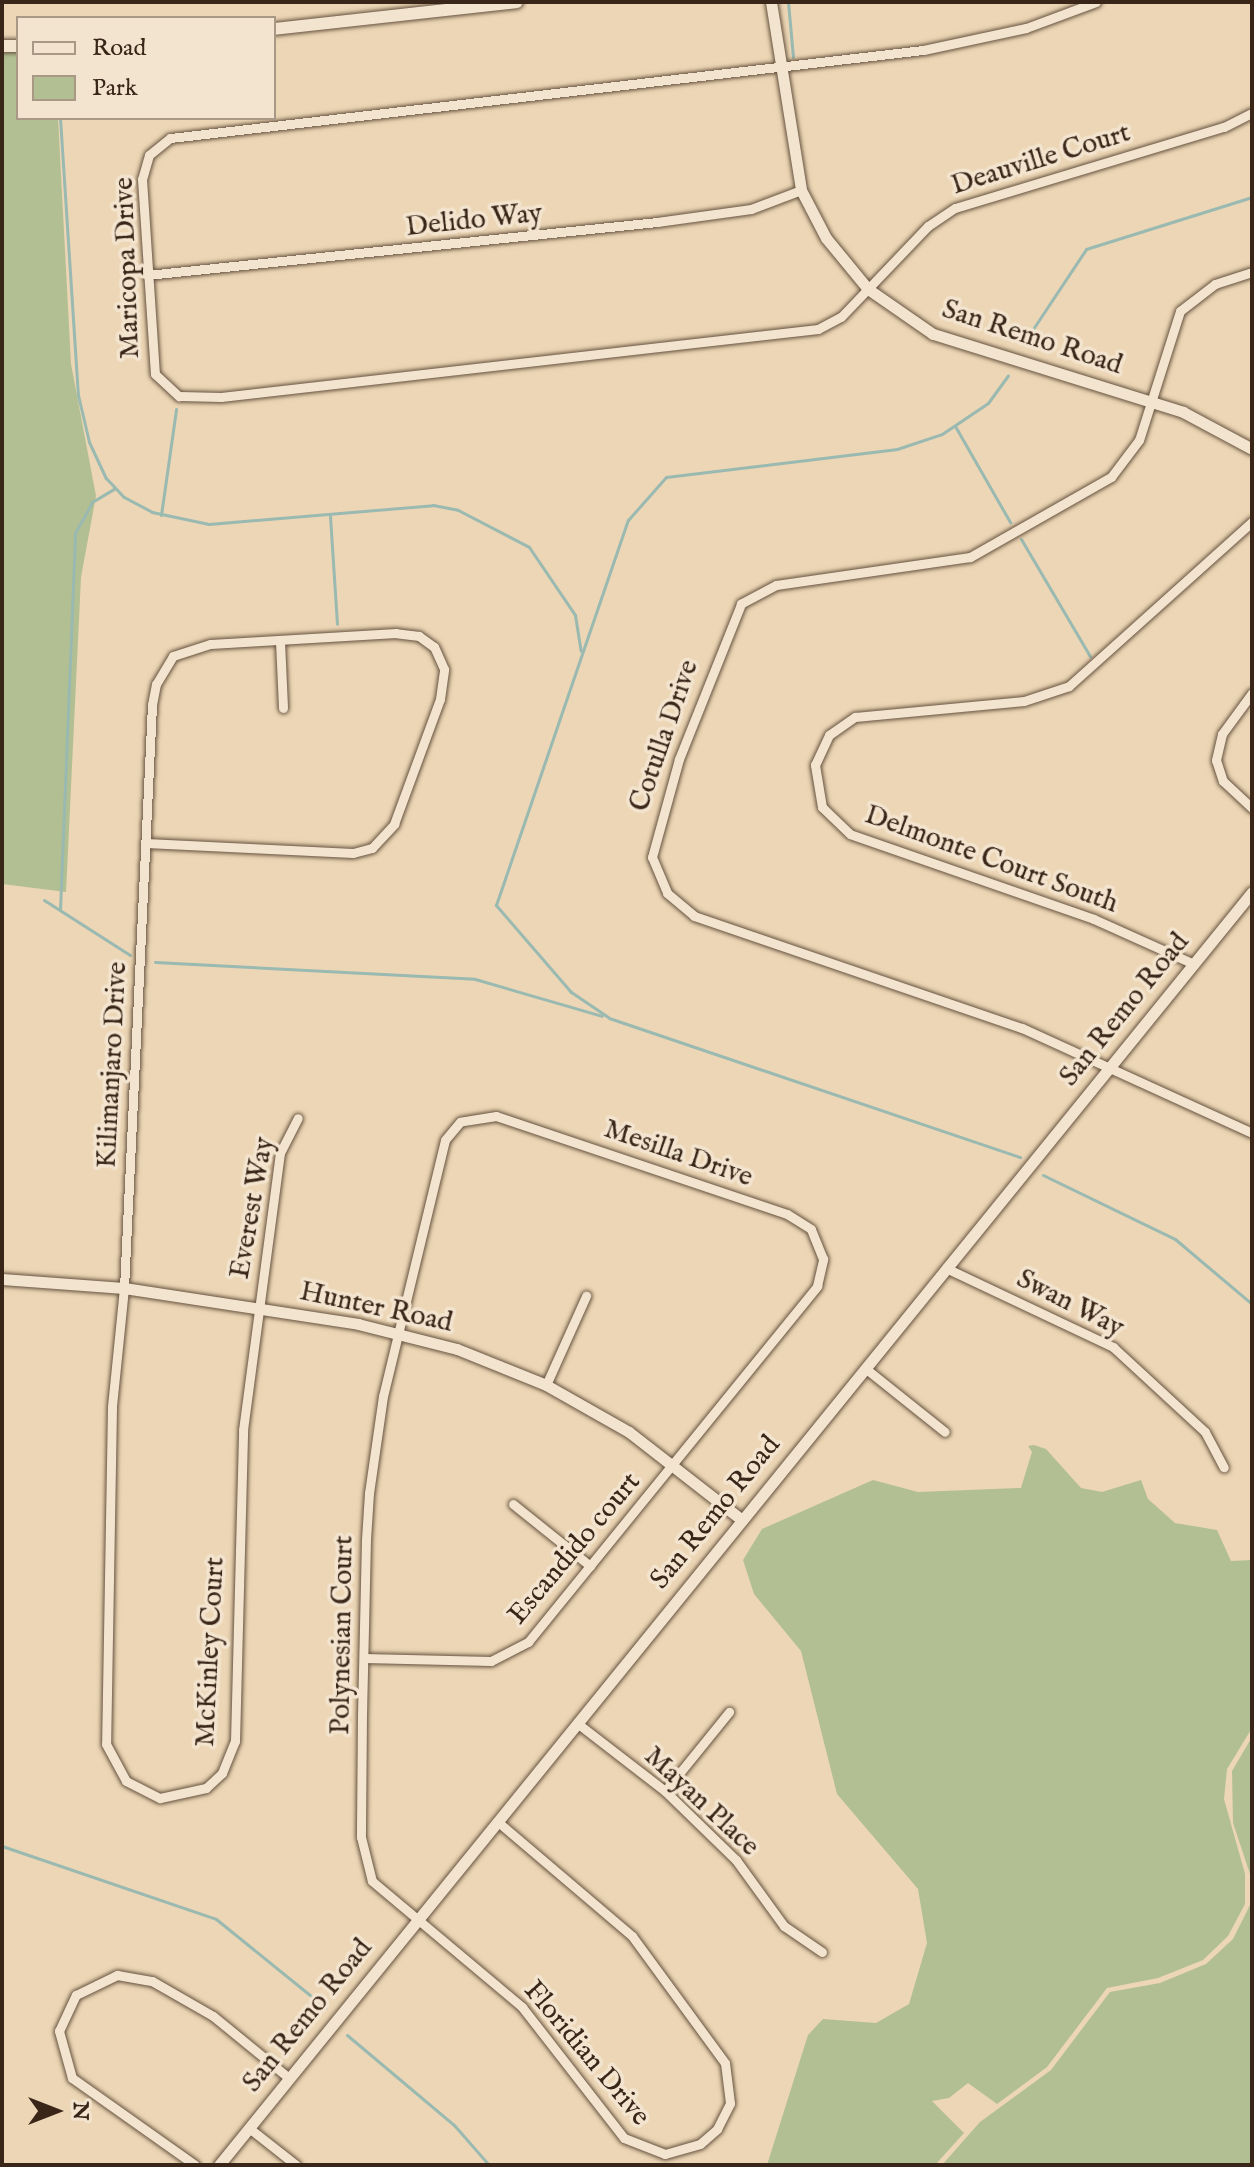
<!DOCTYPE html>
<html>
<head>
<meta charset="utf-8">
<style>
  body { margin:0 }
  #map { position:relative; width:1254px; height:2167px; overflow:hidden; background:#ecd6b5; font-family:"IM FELL English",serif }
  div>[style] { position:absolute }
  .green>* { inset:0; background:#b2bf92 }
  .stream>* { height:3px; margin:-1.5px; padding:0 1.5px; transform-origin:1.5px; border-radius:1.5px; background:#99b9b1 }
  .roads { filter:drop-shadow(0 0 2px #66523f) drop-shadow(0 0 2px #66523f) }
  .minor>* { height:9px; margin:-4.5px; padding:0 4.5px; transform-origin:4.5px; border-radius:4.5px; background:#f3e4cf }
  .tertiary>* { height:11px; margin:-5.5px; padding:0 5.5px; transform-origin:5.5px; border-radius:5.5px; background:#f3e4cf }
  .secondary>* { height:12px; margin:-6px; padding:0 6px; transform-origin:6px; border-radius:6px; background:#f3e4cf }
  span { translate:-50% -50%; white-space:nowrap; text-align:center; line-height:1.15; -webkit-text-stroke:7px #f3e4cf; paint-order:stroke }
  .street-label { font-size:28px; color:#392618 }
  .frame { position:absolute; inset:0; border:4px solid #392618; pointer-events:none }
  .legend { position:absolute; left:16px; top:16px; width:260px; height:104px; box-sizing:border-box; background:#f3e4cf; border:2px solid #a99886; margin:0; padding:10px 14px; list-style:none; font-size:24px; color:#392618 }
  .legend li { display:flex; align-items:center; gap:16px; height:40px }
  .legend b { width:40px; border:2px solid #a99886 }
  .north { position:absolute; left:16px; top:2071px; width:80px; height:80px; -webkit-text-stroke:6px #f3e4cf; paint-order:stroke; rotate:90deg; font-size:22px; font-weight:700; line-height:32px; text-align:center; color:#392618 }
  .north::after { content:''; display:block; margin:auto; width:28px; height:36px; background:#392618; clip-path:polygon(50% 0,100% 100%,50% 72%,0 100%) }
</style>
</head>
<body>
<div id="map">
  <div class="green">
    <div style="clip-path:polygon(18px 51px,18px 118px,58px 118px,71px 364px,96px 496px,81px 577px,66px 892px,2px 884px,2px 52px)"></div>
    <div style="clip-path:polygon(1034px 1445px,1046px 1449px,1081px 1488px,1102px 1492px,1141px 1480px,1148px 1499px,1175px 1523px,1217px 1530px,1231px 1561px,1252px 1560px,1252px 1728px,1227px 1769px,1224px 1799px,1245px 1874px,1245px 1904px,1228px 1936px,1203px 1960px,1158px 1978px,1107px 1988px,1047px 2067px,997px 2104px,968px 2083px,949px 2098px,932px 2101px,964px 2133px,935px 2165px,767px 2165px,808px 2035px,823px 2019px,876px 2023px,909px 2004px,927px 1943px,918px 1889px,837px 1794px,801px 1651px,754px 1594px,743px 1560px,762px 1529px,873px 1480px,918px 1492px,1021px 1488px,1032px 1452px,1028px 1446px)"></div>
    <div style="clip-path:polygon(1252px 1737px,1252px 2165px,942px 2165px,980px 2122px,1051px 2070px,1110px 1992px,1160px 1983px,1206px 1964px,1233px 1939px,1250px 1905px,1250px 1874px,1233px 1823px,1232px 1771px)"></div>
  </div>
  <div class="stream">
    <div style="left:788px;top:2px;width:55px;rotate:84.8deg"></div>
    <div style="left:60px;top:118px;width:278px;rotate:86.3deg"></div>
    <div style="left:78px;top:395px;width:48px;rotate:76.8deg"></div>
    <div style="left:89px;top:442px;width:40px;rotate:65deg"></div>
    <div style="left:106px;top:478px;width:26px;rotate:47deg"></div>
    <div style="left:124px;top:497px;width:32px;rotate:28deg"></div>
    <div style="left:152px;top:512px;width:58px;rotate:11.9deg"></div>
    <div style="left:209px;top:524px;width:225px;rotate:-4.8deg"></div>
    <div style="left:433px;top:505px;width:25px;rotate:11deg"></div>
    <div style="left:458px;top:510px;width:80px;rotate:27.5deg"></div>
    <div style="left:529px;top:547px;width:82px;rotate:55.9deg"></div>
    <div style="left:575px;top:615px;width:36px;rotate:81deg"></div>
    <div style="left:1023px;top:344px;width:114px;rotate:-56.4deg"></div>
    <div style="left:1086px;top:249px;width:174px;rotate:-17.4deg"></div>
    <div style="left:955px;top:426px;width:111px;rotate:60.2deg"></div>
    <div style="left:161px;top:515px;width:107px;rotate:-81.9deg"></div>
    <div style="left:330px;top:516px;width:108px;rotate:86.3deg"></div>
    <div style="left:1021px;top:539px;width:136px;rotate:59.5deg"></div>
    <div style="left:44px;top:900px;width:102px;rotate:32.6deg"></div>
    <div style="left:60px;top:910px;width:377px;rotate:-87.7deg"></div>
    <div style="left:75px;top:533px;width:35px;rotate:-61deg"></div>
    <div style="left:92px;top:502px;width:27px;rotate:-31deg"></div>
    <div style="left:155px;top:962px;width:320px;rotate:3deg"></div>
    <div style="left:475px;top:979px;width:132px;rotate:16.2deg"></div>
    <div style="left:608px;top:1017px;width:45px;rotate:-146deg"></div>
    <div style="left:571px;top:992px;width:115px;rotate:-130.8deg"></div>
    <div style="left:496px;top:905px;width:407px;rotate:-71.1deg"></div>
    <div style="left:628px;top:520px;width:57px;rotate:-48.5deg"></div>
    <div style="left:666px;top:477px;width:233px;rotate:-6.9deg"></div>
    <div style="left:897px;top:449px;width:47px;rotate:-18.4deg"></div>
    <div style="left:942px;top:434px;width:55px;rotate:-34deg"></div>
    <div style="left:988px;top:403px;width:34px;rotate:-54deg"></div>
    <div style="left:609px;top:1018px;width:434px;rotate:18.7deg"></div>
    <div style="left:1043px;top:1175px;width:147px;rotate:25.9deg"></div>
    <div style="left:1175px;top:1239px;width:101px;rotate:40.2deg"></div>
    <div style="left:2px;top:1846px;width:226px;rotate:18.8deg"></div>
    <div style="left:216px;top:1919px;width:141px;rotate:39deg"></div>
    <div style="left:347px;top:2035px;width:140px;rotate:40.1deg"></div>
    <div style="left:454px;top:2125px;width:53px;rotate:48.8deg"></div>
  </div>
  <div class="roads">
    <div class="minor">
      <div style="left:1096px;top:2px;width:75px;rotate:159.6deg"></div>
      <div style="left:1026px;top:28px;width:105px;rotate:167.9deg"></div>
      <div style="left:923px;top:50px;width:758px;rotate:173.33deg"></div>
      <div style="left:170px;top:138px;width:27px;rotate:141deg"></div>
      <div style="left:149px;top:155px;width:25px;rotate:106deg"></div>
      <div style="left:142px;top:179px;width:195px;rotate:86.2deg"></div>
      <div style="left:155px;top:374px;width:33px;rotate:43deg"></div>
      <div style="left:179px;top:396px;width:42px;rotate:1.4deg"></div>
      <div style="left:221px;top:397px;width:601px;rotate:-6.5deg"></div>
      <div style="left:818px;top:329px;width:26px;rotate:-28deg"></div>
      <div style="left:841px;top:317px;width:126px;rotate:-46.3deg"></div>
      <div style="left:928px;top:226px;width:32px;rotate:-34deg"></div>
      <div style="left:955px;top:208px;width:281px;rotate:-16.8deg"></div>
      <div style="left:1224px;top:127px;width:31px;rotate:-27deg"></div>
      <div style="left:1252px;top:272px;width:39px;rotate:162deg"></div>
      <div style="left:1215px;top:284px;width:44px;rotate:142.4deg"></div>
      <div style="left:1180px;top:311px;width:135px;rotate:107.6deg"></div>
      <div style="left:1139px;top:440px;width:46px;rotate:127.1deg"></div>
      <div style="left:1111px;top:477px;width:162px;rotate:150.4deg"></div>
      <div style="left:970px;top:557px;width:196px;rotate:171.8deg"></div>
      <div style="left:776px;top:585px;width:40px;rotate:152deg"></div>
      <div style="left:741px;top:604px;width:167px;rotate:111.8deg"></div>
      <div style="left:679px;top:759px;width:102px;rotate:105.4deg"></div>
      <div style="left:652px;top:857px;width:39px;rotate:67deg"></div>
      <div style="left:667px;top:893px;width:35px;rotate:40deg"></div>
      <div style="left:694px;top:916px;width:347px;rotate:18.9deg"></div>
      <div style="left:1022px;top:1028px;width:253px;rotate:24.5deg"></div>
      <div style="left:147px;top:275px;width:513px;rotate:-5.93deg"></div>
      <div style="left:657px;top:222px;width:95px;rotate:-7.9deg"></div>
      <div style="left:751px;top:209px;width:53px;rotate:-20.8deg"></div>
      <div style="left:280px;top:641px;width:67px;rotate:87.4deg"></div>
      <div style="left:1252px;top:693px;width:51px;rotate:126.2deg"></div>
      <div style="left:1222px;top:734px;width:27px;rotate:103deg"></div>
      <div style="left:1216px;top:760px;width:22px;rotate:72deg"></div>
      <div style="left:1223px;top:781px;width:40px;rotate:43deg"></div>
      <div style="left:146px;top:843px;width:207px;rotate:2.8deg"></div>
      <div style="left:353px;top:853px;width:20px;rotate:-15deg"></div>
      <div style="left:372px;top:848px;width:33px;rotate:-47deg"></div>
      <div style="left:394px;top:824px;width:133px;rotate:-69.8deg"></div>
      <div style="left:440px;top:699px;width:30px;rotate:-82deg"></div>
      <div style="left:444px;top:669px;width:24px;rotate:-114deg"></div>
      <div style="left:434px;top:647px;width:19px;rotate:-144deg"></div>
      <div style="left:419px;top:636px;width:23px;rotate:-173deg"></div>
      <div style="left:396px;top:633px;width:186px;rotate:176.6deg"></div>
      <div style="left:210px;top:644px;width:39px;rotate:162deg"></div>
      <div style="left:173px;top:656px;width:33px;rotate:121deg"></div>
      <div style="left:156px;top:684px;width:21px;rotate:101deg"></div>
      <div style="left:152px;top:705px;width:584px;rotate:92.75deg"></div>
      <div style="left:124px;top:1288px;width:120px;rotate:95.8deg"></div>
      <div style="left:112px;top:1407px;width:337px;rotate:91deg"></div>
      <div style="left:106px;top:1744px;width:42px;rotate:61.6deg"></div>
      <div style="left:126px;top:1781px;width:38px;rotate:27deg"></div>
      <div style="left:160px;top:1798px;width:47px;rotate:-12.3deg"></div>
      <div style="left:206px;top:1788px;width:22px;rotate:-43deg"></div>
      <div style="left:222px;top:1773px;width:35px;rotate:-68deg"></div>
      <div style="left:235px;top:1741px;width:311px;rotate:-88.5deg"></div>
      <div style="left:243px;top:1430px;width:279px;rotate:-82.4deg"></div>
      <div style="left:280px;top:1153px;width:39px;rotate:-63deg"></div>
      <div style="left:1194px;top:964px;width:110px;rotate:-155.8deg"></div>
      <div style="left:1094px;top:919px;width:258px;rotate:-160.8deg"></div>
      <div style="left:850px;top:834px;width:39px;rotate:-136deg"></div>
      <div style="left:822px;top:807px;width:43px;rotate:-99.5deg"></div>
      <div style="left:815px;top:765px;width:33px;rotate:-65deg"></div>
      <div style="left:829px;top:735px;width:32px;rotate:-35deg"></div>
      <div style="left:855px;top:717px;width:170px;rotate:-5.4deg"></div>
      <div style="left:1024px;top:701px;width:47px;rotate:-18.4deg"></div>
      <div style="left:1069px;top:686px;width:246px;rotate:-41.9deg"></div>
      <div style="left:946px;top:1268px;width:185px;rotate:25.3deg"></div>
      <div style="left:1113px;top:1347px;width:125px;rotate:42.7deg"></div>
      <div style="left:1205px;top:1432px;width:40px;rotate:62deg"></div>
      <div style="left:865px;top:1368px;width:102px;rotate:38.7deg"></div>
      <div style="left:546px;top:1385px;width:98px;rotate:-65.8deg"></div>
      <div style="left:513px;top:1504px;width:99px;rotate:38.8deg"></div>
      <div style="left:364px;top:1658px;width:127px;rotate:1.4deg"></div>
      <div style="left:491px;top:1661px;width:42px;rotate:-27.2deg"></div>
      <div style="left:528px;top:1642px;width:459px;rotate:-50.9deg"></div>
      <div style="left:817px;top:1286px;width:28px;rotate:-77deg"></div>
      <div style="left:823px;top:1259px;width:32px;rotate:-112deg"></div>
      <div style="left:811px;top:1229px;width:28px;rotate:-148deg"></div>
      <div style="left:787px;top:1214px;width:307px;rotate:-161.4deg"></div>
      <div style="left:496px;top:1116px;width:36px;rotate:171deg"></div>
      <div style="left:460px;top:1122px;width:23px;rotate:130deg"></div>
      <div style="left:445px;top:1140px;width:263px;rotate:103.6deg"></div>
      <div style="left:383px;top:1396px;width:98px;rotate:98.2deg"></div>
      <div style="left:369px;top:1493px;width:46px;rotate:93.7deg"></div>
      <div style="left:366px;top:1539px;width:175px;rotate:91.3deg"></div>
      <div style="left:362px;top:1714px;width:123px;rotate:90.5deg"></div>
      <div style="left:361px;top:1837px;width:45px;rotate:76deg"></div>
      <div style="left:372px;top:1881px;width:196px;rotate:40deg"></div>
      <div style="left:522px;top:2007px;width:166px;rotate:52.1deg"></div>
      <div style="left:624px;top:2138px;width:44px;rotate:21.3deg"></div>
      <div style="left:665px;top:2154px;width:36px;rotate:-16deg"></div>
      <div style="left:700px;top:2144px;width:23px;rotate:-41deg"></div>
      <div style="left:717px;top:2129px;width:29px;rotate:-63deg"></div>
      <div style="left:730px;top:2103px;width:40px;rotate:-97.1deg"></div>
      <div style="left:725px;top:2063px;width:157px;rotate:-126.2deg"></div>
      <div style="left:632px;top:1936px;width:177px;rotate:-139.6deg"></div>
      <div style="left:577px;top:1723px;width:111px;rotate:37.7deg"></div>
      <div style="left:665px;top:1791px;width:99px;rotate:44.2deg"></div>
      <div style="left:736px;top:1860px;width:82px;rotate:54deg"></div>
      <div style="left:784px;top:1926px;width:46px;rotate:34.4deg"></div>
      <div style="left:665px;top:1791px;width:102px;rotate:-51deg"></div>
      <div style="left:249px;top:2128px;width:60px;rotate:38.2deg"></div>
      <div style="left:195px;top:2165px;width:151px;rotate:-144.7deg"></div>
      <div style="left:72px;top:2078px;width:49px;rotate:-105.5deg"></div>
      <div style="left:59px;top:2031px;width:40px;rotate:-65deg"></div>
      <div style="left:76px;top:1995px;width:46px;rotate:-26deg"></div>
      <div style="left:117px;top:1975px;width:36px;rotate:10deg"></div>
      <div style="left:152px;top:1981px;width:70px;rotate:29.8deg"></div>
      <div style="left:213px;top:2016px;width:98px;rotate:39.2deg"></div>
    </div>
    <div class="tertiary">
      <div style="left:771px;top:2px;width:190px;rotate:80.9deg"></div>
      <div style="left:801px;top:190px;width:54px;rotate:62.5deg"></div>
      <div style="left:826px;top:238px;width:66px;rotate:50.5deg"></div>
      <div style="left:868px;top:289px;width:79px;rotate:34.7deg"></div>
      <div style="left:933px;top:334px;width:262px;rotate:17.3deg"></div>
      <div style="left:1183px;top:412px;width:78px;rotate:28.2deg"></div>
      <div style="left:2px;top:1279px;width:122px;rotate:4.2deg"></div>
      <div style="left:124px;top:1288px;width:237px;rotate:8.7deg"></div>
      <div style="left:358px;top:1324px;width:102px;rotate:14.2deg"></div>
      <div style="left:457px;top:1349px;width:96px;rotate:22deg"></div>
      <div style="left:546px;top:1385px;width:95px;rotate:29.5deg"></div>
      <div style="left:629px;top:1432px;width:143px;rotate:37.9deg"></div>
      <div style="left:219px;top:2165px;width:1639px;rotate:-50.94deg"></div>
    </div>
    <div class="secondary">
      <div style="left:274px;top:29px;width:244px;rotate:-6.3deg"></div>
      <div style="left:2px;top:46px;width:16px"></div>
    </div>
  </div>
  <div class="street-label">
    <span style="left:1041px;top:160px;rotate:-17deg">Deauville Court</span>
    <span style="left:474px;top:221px;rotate:-6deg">Delido Way</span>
    <span style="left:128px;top:268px;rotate:-92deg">Maricopa Drive</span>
    <span style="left:1032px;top:338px;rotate:18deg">San Remo Road</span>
    <span style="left:665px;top:736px;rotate:-71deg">Cotulla Drive</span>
    <span style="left:991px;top:860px;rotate:20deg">Delmonte Court South</span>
    <span style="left:1125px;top:1010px;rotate:-51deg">San Remo Road</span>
    <span style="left:113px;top:1065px;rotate:-87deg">Kilimanjaro Drive</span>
    <span style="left:678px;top:1154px;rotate:19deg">Mesilla Drive</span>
    <span style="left:253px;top:1208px;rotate:-80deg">Everest Way</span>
    <span style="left:1070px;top:1304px;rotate:27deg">Swan Way</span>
    <span style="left:376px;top:1308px;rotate:12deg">Hunter Road</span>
    <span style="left:716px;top:1513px;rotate:-51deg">San Remo Road</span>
    <span style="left:575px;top:1549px;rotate:-50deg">Escandido court</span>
    <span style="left:343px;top:1635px;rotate:-89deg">Polynesian Court</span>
    <span style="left:211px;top:1652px;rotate:-87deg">McKinley Court</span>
    <span style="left:701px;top:1802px;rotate:43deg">Mayan Place</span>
    <span style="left:308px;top:2016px;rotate:-51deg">San Remo Road</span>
    <span style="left:586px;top:2054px;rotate:50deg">Floridian Drive</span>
  </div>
  <div class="frame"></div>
  <ul class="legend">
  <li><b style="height:10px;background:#f3e4cf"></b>Road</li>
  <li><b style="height:22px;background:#b2bf92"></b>Park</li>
  </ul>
  <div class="north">N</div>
</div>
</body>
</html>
